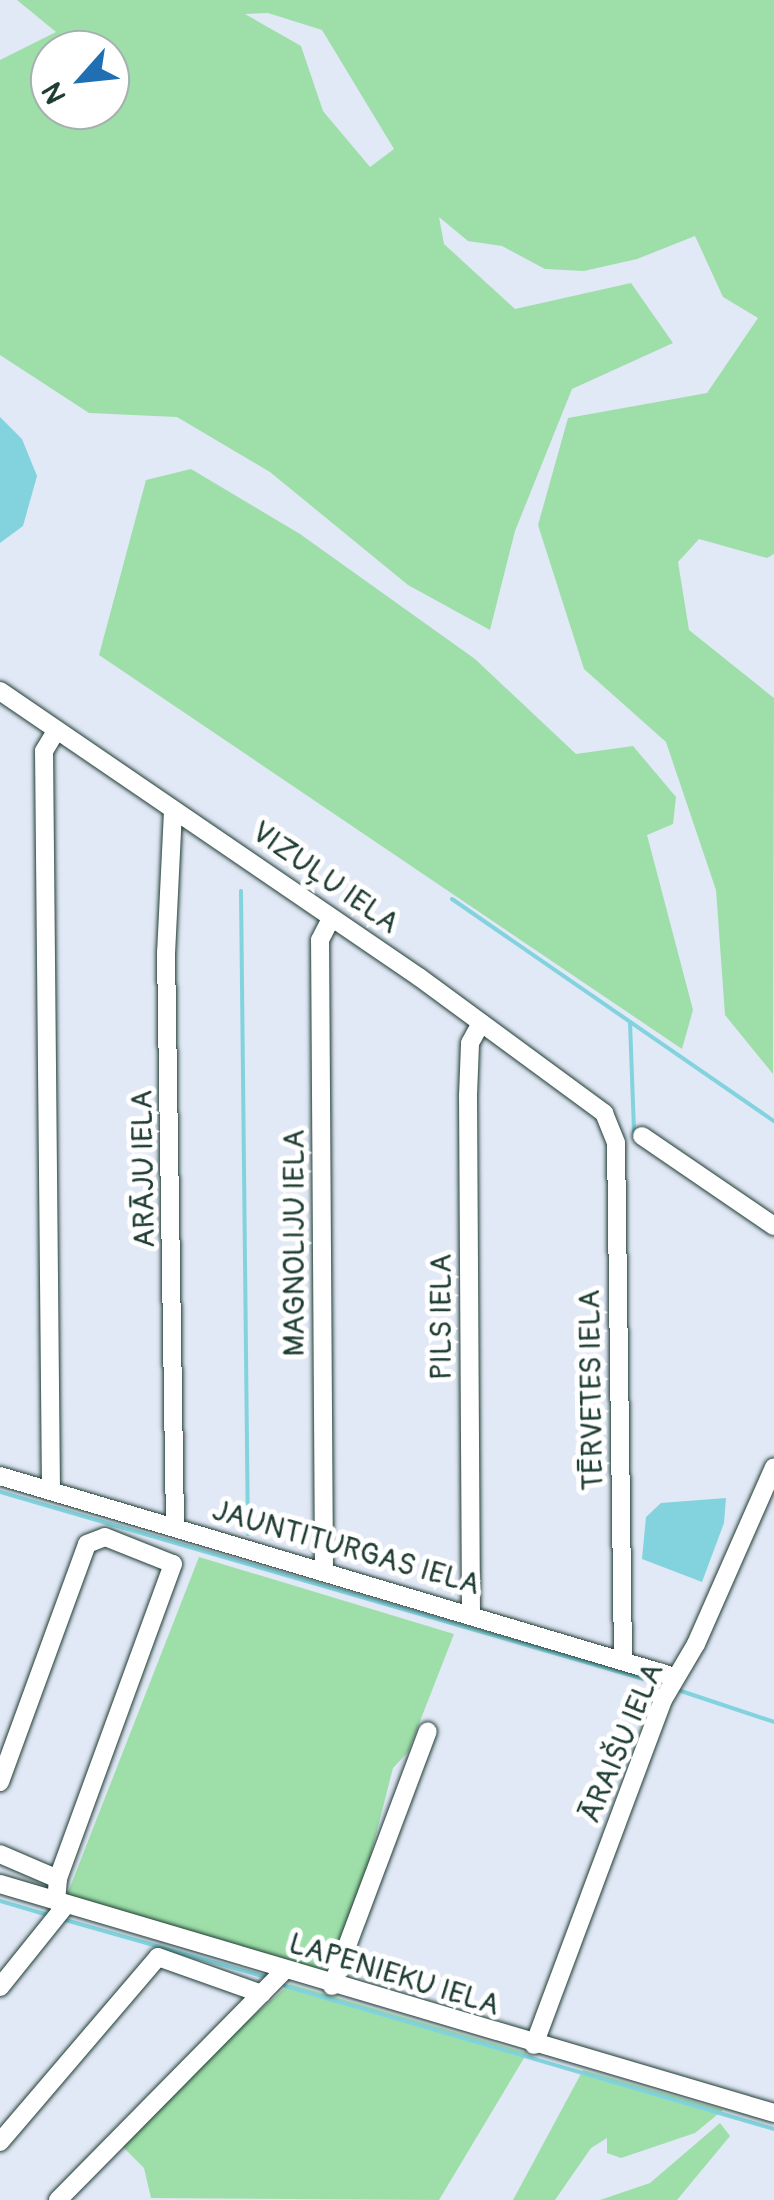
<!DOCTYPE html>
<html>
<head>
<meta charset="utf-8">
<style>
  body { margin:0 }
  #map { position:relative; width:774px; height:2200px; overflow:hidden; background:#e1e8f6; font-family:Pangolin,sans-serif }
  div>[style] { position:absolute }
  .green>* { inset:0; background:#9edfa9 }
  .water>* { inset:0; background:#83d3de }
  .stream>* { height:4px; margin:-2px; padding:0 2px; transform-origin:2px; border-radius:2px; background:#83d3de }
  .roads { filter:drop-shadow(0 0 2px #1f3d34) drop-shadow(0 0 2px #1f3d34) }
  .minor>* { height:18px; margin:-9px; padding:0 9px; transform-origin:9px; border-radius:9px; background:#fff }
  span { translate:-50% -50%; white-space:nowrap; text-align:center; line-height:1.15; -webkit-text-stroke:10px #fff; paint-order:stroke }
  .street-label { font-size:30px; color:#1f3d34 }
  .north { position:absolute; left:30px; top:30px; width:100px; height:100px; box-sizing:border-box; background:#fff; border:2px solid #a5b1ae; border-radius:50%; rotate:243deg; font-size:28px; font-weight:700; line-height:40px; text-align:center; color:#1f3d34 }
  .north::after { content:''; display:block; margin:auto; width:35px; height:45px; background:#1f6fb2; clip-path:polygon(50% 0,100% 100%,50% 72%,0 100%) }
</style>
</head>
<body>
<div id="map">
  <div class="green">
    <div style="clip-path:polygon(evenodd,17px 0,774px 0,774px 554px,767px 558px,699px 539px,678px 562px,689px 630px,774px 698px,773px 1074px,725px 1015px,716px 890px,666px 742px,584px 669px,538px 525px,568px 418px,707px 393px,758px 318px,723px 297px,695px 236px,637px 259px,584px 271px,545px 269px,502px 246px,468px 241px,439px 217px,444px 244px,515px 309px,631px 283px,673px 343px,572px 389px,515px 531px,490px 630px,408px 585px,270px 472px,177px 417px,89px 413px,0 355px,0 60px,56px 32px,17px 0,268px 13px,322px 30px,394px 149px,370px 167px,323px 111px,301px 46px,245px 14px,268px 13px,17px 0,50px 50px,110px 50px,110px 110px,50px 110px,50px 50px)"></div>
    <div style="clip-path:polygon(191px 469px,300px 534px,475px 659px,576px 754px,633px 746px,676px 797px,673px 824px,647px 835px,693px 1010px,682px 1049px,99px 655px,146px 480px)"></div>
    <div style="clip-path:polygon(199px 1557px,454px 1634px,408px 1752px,393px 1768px,357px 1909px,325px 1972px,67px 1895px)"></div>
    <div style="clip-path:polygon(290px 1984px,527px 2053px,439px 2200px,151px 2198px,144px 2168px,122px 2146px,199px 2063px)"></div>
    <div style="clip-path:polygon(583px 2070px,723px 2110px,695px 2133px,621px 2158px,607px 2153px,607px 2138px,591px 2148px,555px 2200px,513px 2200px)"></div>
    <div style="clip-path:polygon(720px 2123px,730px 2136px,677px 2200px,600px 2200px,650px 2183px)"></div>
  </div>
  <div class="water">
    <div style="clip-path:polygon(0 417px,22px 439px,37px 476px,23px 526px,0 543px)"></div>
    <div style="clip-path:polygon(726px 1498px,724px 1523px,702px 1582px,642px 1559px,646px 1517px,661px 1503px)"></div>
  </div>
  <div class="stream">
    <div style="left:241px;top:891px;width:643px;rotate:89.38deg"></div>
    <div style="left:452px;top:899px;width:391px;rotate:34.6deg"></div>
    <div style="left:630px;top:1022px;width:110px;rotate:87.9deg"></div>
    <div style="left:0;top:1492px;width:684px;rotate:16.21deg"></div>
    <div style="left:681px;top:1691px;width:98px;rotate:18.4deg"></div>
    <div style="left:0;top:1901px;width:50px;rotate:16.3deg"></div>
    <div style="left:62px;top:1919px;width:212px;rotate:15.9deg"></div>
    <div style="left:285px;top:1986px;width:509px;rotate:16.3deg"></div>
  </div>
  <div class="roads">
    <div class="minor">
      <div style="left:0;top:691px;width:507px;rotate:34.32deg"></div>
      <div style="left:419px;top:977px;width:230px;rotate:36.3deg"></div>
      <div style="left:604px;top:1113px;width:32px;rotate:68deg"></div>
      <div style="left:616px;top:1143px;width:516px;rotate:89.22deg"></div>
      <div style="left:173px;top:811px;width:141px;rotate:92.8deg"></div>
      <div style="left:166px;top:952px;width:575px;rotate:89.1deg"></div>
      <div style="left:642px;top:1136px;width:160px;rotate:34.3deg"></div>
      <div style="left:0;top:1476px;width:704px;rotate:16.58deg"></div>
      <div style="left:51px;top:1491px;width:740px;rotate:-90.54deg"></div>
      <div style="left:44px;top:751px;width:23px;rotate:-59deg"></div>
      <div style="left:324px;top:1570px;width:630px;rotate:-90.36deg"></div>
      <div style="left:320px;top:940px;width:25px;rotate:-63deg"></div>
      <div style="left:471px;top:1614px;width:518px;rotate:-90.33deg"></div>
      <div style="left:468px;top:1096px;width:53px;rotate:-87.8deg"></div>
      <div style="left:470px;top:1043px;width:23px;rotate:-61deg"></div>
      <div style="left:0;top:1782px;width:253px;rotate:-69.9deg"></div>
      <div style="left:87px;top:1544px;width:19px;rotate:-21deg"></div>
      <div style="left:105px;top:1537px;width:73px;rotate:21.7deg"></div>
      <div style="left:173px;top:1564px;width:335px;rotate:110.1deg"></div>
      <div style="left:58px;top:1879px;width:22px;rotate:95deg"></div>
      <div style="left:0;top:1854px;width:63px;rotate:23.3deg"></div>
      <div style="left:0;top:1884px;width:807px;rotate:16.48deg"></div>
      <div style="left:332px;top:1986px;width:272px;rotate:-69.4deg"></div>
      <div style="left:0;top:1987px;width:105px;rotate:-51.2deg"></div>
      <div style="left:534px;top:2045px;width:368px;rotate:-69.5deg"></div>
      <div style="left:663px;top:1700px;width:65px;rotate:-59.5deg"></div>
      <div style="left:696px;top:1644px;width:193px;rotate:-66.2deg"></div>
      <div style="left:0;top:2142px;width:243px;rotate:-49.5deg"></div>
      <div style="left:158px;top:1957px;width:110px;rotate:19.6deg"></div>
      <div style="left:58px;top:2200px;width:322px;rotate:-45.4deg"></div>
    </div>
  </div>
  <div class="street-label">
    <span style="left:325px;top:878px;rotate:35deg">VIZUĻU IELA</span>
    <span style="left:144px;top:1169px;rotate:-91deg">ARĀJU IELA</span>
    <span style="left:295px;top:1243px;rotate:-90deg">MAGNOLIJU IELA</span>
    <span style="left:442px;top:1317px;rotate:-90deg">PILS IELA</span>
    <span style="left:592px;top:1390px;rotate:-91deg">TĒRVETES IELA</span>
    <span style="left:346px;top:1548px;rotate:16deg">JAUNTITURGAS IELA</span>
    <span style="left:622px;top:1743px;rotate:-67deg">ĀRAIŠU IELA</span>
    <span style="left:394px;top:1975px;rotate:17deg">LAPENIEKU IELA</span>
  </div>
  <div class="north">N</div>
</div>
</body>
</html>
